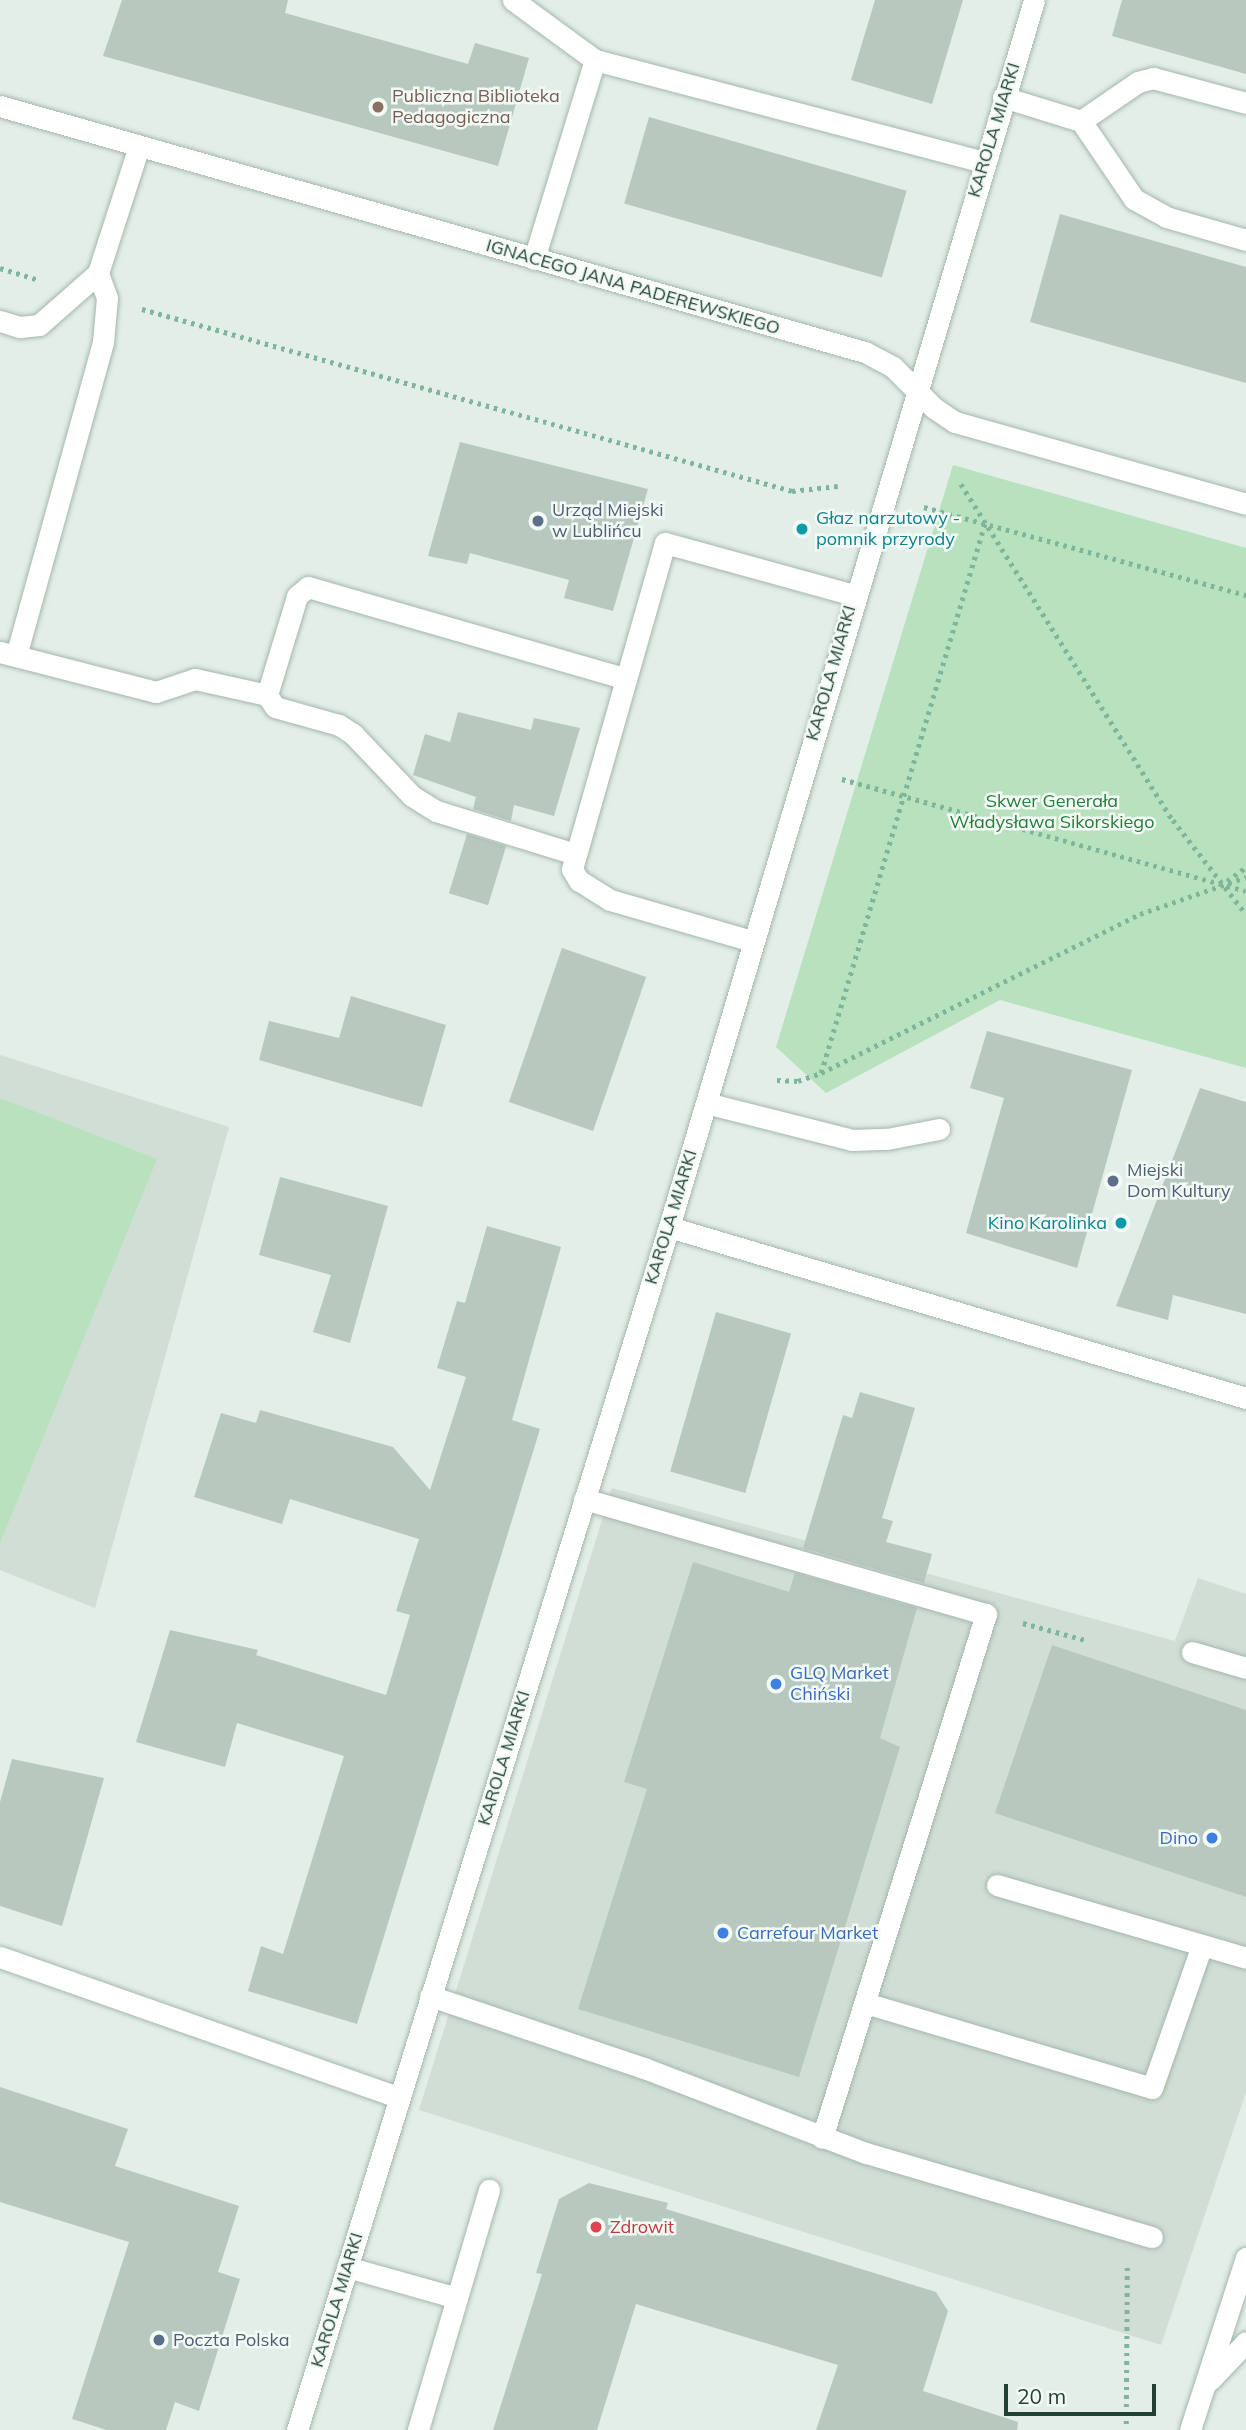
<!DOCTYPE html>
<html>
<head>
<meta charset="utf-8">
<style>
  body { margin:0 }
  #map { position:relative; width:1246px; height:2430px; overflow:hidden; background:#e2eee7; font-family:Mulish,sans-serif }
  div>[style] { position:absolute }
  .built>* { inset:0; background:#d0ded5 }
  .green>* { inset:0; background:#b8e2bd }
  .building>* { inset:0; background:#b7c9bf; transform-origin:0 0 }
  .path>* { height:4.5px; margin-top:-2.25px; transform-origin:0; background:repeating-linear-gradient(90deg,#7fb69b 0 3.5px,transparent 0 8.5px) }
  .roads { filter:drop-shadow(0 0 2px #a4b7ad) drop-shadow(0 0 2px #a4b7ad) }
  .lane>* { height:21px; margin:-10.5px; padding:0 10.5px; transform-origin:10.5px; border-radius:10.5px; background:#fff }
  .street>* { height:21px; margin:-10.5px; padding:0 10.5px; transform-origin:10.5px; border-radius:10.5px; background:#fff }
  .secondary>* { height:21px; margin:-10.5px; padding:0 10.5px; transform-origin:10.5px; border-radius:10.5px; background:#fff }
  .dots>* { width:19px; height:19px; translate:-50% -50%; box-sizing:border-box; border:4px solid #f3faf5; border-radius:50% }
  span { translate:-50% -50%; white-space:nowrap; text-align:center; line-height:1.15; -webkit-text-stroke:5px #f3faf5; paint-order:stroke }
  .education-label { font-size:18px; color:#785e54 }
  .left { translate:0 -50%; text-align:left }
  .street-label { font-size:18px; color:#204233 }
  .service-label { font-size:18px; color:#4e5e75 }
  .culture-label { font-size:18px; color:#0d838f }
  .right { translate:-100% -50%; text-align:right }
  .park-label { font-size:18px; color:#247e39 }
  .shop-label { font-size:18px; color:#366cbe }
  .health-label { font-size:18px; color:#be3a42 }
  .scale { position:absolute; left:1004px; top:2384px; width:152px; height:32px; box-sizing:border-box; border:4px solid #204233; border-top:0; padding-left:9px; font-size:21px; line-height:24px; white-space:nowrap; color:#204233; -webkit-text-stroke:5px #f3faf5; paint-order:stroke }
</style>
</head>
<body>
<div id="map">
  <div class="built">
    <div style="clip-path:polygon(0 1055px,229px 1127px,95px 1608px,0 1570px)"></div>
    <div style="clip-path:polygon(612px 1488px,1175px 1641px,1198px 1578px,1246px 1594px,1246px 2092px,1161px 2345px,419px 2110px)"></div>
  </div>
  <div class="green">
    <div style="clip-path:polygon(953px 465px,1246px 548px,1246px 1068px,1000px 1000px,826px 1093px,776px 1047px)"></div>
    <div style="clip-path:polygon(0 1098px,157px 1159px,0 1543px)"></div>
  </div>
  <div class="building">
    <div style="clip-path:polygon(122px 0,288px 0,285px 13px,468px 64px,475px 43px,529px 58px,498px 166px,103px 56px)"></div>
    <div style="clip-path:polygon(875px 0,963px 0,932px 104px,851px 80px)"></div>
    <div style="clip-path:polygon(1122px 0,1246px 0,1246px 74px,1112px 36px)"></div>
    <div style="left:649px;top:117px;width:268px;height:90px;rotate:16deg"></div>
    <div style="clip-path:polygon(1060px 214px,1246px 267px,1246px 383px,1030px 322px)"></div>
    <div style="clip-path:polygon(460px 442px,648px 489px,613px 611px,564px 598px,569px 580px,470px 553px,467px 564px,428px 556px)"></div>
    <div style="clip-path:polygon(458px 712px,531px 730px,534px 718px,580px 728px,554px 816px,514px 805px,511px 821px,473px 809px,476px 797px,413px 775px,425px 734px,450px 742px)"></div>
    <div style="left:467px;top:834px;width:41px;height:62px;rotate:17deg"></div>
    <div style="left:562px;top:948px;width:89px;height:163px;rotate:19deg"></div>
    <div style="clip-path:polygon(351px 996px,446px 1025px,422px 1107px,259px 1060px,269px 1021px,339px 1038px)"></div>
    <div style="clip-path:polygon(987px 1031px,1132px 1070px,1077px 1268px,966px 1233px,1004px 1098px,970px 1088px)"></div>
    <div style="clip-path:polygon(1200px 1088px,1246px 1102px,1246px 1314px,1173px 1295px,1168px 1320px,1116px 1306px)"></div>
    <div style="clip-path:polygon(280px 1177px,388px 1206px,350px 1343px,313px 1332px,331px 1275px,259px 1255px)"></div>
    <div style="clip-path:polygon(487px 1226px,561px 1247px,512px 1420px,540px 1429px,357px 2024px,248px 1991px,261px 1946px,283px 1954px,344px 1756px,237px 1723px,225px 1767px,136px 1742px,170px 1630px,258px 1650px,256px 1655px,386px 1695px,410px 1615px,396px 1611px,419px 1539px,290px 1499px,282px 1524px,194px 1497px,221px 1413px,256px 1423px,260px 1410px,393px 1447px,430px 1490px,466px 1377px,437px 1368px,457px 1301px,465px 1303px)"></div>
    <div style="left:716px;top:1312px;width:78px;height:166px;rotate:16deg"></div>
    <div style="clip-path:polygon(860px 1392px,915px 1408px,882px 1518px,893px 1521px,886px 1542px,932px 1554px,924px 1583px,803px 1548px,843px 1415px,852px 1418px)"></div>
    <div style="clip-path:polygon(693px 1562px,789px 1592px,795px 1573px,917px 1608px,880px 1738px,900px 1747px,799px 2077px,578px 2009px,647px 1789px,624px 1782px)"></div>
    <div style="clip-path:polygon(1052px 1645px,1246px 1710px,1246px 1897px,995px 1813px)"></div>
    <div style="clip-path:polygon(12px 1759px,104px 1778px,62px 1926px,0 1906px,0 1802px)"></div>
    <div style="clip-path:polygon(0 2087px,128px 2129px,115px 2166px,239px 2206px,218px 2272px,240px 2279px,199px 2411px,175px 2402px,166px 2430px,107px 2430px,72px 2419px,129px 2242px,0 2202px)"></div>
    <div style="clip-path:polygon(589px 2183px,668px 2203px,666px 2209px,936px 2292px,948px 2311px,923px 2391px,1018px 2422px,1017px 2430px,816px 2430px,838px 2365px,636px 2304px,597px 2430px,493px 2430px,542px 2274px,536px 2273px,559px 2199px)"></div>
  </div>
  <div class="path">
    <div style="left:0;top:268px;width:38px;rotate:17deg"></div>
    <div style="left:142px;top:309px;width:675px;rotate:15.64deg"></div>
    <div style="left:792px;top:491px;width:46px;rotate:-6.2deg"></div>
    <div style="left:961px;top:484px;width:397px;rotate:57.8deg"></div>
    <div style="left:1173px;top:820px;width:119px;rotate:52.2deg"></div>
    <div style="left:924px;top:507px;width:334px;rotate:15.3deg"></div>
    <div style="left:842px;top:779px;width:419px;rotate:15.5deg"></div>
    <div style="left:1227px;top:881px;width:24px;rotate:-36deg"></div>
    <div style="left:821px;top:1073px;width:574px;rotate:-73.4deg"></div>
    <div style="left:777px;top:1080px;width:21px;rotate:3deg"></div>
    <div style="left:798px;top:1081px;width:24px;rotate:-19deg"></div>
    <div style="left:821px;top:1073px;width:356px;rotate:-26.5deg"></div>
    <div style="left:1140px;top:914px;width:112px;rotate:-19.2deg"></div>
    <div style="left:1023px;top:1623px;width:64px;rotate:15.3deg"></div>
    <div style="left:1126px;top:2424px;width:157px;rotate:-89.6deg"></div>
  </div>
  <div class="roads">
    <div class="lane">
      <div style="left:513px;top:0;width:102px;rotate:36.2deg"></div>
      <div style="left:595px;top:60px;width:401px;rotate:14.7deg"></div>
      <div style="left:534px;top:259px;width:208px;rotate:-73deg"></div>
      <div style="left:0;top:321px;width:21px;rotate:17deg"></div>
      <div style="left:20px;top:327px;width:19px;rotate:-6deg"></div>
      <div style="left:39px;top:325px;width:79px;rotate:-41.4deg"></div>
      <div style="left:98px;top:273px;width:133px;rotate:-72.1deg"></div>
      <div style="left:0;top:652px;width:161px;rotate:14.4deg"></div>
      <div style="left:156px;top:692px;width:41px;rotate:-18.4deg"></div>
      <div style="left:195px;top:679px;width:74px;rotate:12.5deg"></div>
      <div style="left:16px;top:656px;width:326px;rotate:-74.5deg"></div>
      <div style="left:103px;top:342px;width:44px;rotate:-84.8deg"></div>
      <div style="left:107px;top:298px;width:27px;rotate:-110deg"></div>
      <div style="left:575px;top:854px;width:145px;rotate:-162.8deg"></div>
      <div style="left:436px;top:811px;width:28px;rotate:-148deg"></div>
      <div style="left:412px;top:796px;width:86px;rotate:-133.6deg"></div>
      <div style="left:353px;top:734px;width:17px;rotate:-147deg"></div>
      <div style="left:339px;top:725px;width:66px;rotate:-164.3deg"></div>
      <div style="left:275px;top:707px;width:14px;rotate:-124deg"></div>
      <div style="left:267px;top:695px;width:103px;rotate:-73.1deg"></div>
      <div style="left:297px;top:596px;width:14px;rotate:-39deg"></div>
      <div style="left:308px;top:587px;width:331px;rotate:16.1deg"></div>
      <div style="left:752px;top:941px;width:148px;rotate:-163.9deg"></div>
      <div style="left:610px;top:900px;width:36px;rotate:-148deg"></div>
      <div style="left:579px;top:881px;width:14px;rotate:-120deg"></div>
      <div style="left:572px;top:869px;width:339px;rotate:-74.1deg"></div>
      <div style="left:665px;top:543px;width:196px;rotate:15.4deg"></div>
      <div style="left:706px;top:1103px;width:151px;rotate:14.2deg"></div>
      <div style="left:852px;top:1140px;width:35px;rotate:-2deg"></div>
      <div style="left:887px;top:1139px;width:53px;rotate:-10.9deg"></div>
      <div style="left:584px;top:1499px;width:418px;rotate:16deg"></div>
      <div style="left:986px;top:1614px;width:549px;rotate:107.38deg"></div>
      <div style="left:1192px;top:1652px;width:56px;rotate:16.5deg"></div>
      <div style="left:997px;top:1885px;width:259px;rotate:16.3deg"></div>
      <div style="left:430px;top:1996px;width:226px;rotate:18.6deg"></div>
      <div style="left:644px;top:2068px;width:238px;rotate:21deg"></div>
      <div style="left:866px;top:2153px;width:298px;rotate:16.4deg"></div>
      <div style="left:865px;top:2003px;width:299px;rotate:16.5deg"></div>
      <div style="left:1152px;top:2088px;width:151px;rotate:-70.7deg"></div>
      <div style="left:347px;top:2267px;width:114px;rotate:15.7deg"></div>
      <div style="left:457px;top:2298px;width:138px;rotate:106.5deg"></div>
      <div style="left:457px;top:2298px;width:113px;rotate:-73.5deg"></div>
    </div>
    <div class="street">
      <div style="left:1003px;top:97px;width:82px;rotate:17.1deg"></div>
      <div style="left:1081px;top:121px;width:69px;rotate:-34.4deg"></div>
      <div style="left:1138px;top:82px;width:16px;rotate:-15deg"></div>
      <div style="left:1153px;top:78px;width:96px;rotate:15deg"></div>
      <div style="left:1081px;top:121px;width:94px;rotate:55.8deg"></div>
      <div style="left:1134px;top:199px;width:37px;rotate:29deg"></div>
      <div style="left:1166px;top:217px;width:83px;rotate:16deg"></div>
      <div style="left:669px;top:1227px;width:602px;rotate:16.51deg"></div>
      <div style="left:0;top:1957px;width:422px;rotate:19.4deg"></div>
      <div style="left:297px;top:2430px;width:1259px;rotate:-72.82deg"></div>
      <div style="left:669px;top:1227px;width:1280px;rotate:-73.43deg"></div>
    </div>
    <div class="secondary">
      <div style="left:0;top:106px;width:899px;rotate:15.88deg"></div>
      <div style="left:865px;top:352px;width:32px;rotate:28deg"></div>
      <div style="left:893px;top:367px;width:58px;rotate:45deg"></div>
      <div style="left:934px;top:408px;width:25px;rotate:34deg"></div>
      <div style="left:955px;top:422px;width:302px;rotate:15.7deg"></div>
      <div style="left:1210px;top:2380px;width:52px;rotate:-46.5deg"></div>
      <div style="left:1190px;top:2430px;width:181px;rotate:-72deg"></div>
    </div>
  </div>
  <div class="dots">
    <div style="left:378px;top:107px;background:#8d6e63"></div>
    <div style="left:538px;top:521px;background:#5c6f8a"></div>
    <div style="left:802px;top:529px;background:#0f9aa8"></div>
    <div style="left:1113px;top:1181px;background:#5c6f8a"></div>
    <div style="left:1121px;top:1223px;background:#0f9aa8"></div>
    <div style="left:776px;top:1684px;background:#3f7fe0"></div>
    <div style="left:1212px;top:1838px;background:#3f7fe0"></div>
    <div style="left:723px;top:1933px;background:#3f7fe0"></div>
    <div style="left:596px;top:2227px;background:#e0444e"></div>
    <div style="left:159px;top:2340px;background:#5c6f8a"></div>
  </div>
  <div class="education-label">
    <span class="left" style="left:392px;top:107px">Publiczna Biblioteka<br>Pedagogiczna</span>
  </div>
  <div class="street-label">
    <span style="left:994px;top:130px;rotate:-73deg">KAROLA MIARKI</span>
    <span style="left:633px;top:287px;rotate:16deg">IGNACEGO JANA PADEREWSKIEGO</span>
    <span style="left:831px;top:673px;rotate:-74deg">KAROLA MIARKI</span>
    <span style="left:671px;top:1217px;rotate:-73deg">KAROLA MIARKI</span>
    <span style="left:504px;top:1758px;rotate:-73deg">KAROLA MIARKI</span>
    <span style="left:337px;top:2300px;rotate:-73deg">KAROLA MIARKI</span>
  </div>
  <div class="service-label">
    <span class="left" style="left:552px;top:521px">Urząd Miejski<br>w Lublińcu</span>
    <span class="left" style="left:1127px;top:1181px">Miejski<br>Dom Kultury</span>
    <span class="left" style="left:173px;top:2340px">Poczta Polska</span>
  </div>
  <div class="culture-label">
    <span class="left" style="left:816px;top:529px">Głaz narzutowy -<br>pomnik przyrody</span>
    <span class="right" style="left:1107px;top:1223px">Kino Karolinka</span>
  </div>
  <div class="park-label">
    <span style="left:1052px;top:812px">Skwer Generała<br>Władysława Sikorskiego</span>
  </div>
  <div class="shop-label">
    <span class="left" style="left:790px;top:1684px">GLQ Market<br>Chiński</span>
    <span class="right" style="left:1198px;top:1838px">Dino</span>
    <span class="left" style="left:737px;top:1933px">Carrefour Market</span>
  </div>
  <div class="health-label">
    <span class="left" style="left:610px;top:2227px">Zdrowit</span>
  </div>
  <div class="scale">20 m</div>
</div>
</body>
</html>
